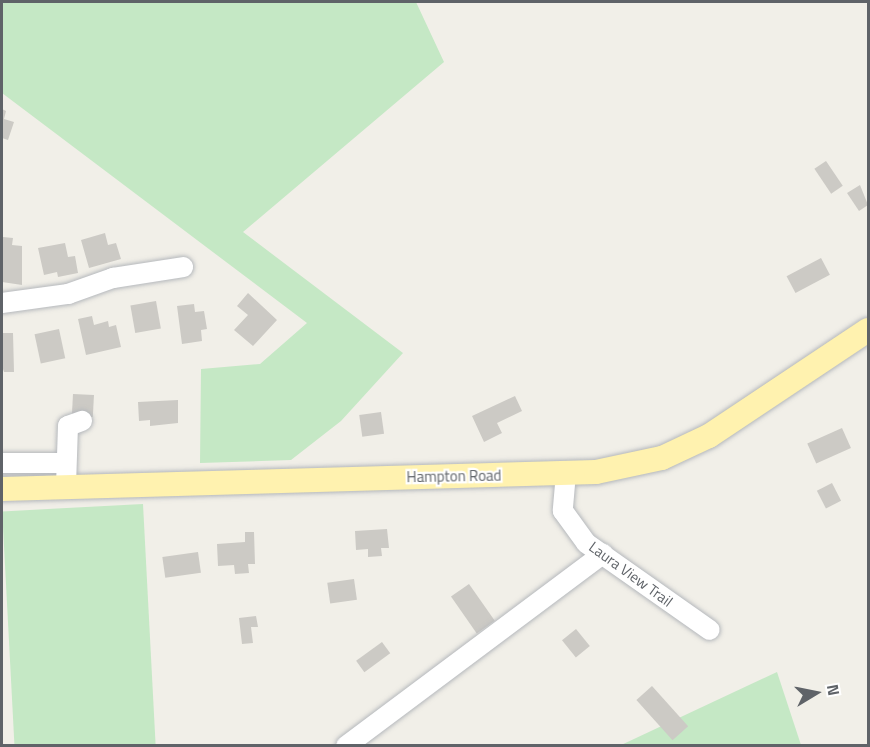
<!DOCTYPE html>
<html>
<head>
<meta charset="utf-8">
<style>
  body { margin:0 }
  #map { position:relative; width:870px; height:747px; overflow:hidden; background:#f1efe8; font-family:"Titillium Web",sans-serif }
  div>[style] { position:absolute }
  .green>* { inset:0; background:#c5e8c5; transform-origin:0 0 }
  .building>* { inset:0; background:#cccac5; transform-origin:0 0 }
  .roads { filter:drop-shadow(0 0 2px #b5b8bc) drop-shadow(0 0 2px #b5b8bc) }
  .minor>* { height:20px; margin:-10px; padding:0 10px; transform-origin:10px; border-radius:10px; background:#fff }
  .major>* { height:24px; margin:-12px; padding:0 12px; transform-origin:12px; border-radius:12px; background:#fff2af }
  span { translate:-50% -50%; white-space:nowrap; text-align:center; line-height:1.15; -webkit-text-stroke:4.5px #fff; paint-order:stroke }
  .street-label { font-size:15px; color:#5f6368 }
  .frame { position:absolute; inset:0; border:3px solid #5f6368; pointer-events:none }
  .north { position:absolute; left:786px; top:663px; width:60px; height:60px; -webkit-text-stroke:4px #fff; paint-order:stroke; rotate:80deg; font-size:16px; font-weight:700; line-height:24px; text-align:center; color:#5f6368 }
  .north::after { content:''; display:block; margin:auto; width:21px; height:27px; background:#5f6368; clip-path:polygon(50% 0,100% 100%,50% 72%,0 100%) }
</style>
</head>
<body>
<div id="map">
  <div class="green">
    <div style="clip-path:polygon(2px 2px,416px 2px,444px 62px,243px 232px,403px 353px,341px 421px,291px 460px,200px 463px,201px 369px,260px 364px,307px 323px,2px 93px)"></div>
    <div style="left:143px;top:504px;width:241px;height:141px;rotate:87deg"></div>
    <div style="clip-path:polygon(777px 672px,801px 745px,619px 746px)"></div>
  </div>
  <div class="building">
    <div style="clip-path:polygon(2px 109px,6px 111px,4px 119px,14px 122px,8px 140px,2px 138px)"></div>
    <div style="left:826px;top:161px;width:30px;height:14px;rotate:56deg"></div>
    <div style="clip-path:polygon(860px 185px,868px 205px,859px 211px,847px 193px)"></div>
    <div style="clip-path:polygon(105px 233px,108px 245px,116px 243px,121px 259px,89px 268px,81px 240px)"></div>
    <div style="clip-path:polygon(3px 237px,13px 238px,12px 245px,22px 246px,22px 285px,2px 282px)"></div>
    <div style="clip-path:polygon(65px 243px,68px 257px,75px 256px,78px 273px,58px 277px,57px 272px,44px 275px,38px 248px)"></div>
    <div style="left:821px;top:258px;width:19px;height:39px;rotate:62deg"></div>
    <div style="clip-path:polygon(248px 293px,277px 320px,253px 346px,234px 330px,248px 315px,237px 306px)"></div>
    <div style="left:156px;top:301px;width:28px;height:26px;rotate:80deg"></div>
    <div style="clip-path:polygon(194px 304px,195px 312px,204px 311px,207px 329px,201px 330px,202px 341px,182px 344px,177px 306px)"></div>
    <div style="clip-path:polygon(92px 316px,94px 325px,108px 321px,109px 327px,116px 325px,121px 347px,86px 355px,78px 319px)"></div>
    <div style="left:59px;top:329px;width:30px;height:25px;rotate:78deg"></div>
    <div style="clip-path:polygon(2px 333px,13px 333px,14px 372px,4px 372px,2px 366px)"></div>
    <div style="left:73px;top:394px;width:21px;height:22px;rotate:3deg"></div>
    <div style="clip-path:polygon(515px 396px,522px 411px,497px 423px,502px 433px,484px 442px,472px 416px)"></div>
    <div style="clip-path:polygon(178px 400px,178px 423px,150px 426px,150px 420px,139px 421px,138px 402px)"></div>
    <div style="left:381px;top:412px;width:22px;height:22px;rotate:82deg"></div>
    <div style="left:842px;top:428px;width:22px;height:38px;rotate:66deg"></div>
    <div style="left:832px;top:483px;width:20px;height:17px;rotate:63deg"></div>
    <div style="clip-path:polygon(387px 529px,389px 548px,381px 548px,382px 556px,368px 557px,368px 549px,356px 550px,355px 531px)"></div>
    <div style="clip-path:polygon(245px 532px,254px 532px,255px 564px,248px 564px,249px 573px,235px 574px,234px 565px,218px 566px,217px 544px,245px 542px)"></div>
    <div style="left:198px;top:552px;width:21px;height:36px;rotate:82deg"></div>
    <div style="left:354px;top:579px;width:21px;height:27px;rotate:82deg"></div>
    <div style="left:469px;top:584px;width:45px;height:22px;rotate:55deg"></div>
    <div style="clip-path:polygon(256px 616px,258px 627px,251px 627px,253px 643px,242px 644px,239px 618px)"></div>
    <div style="left:576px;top:629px;width:22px;height:18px;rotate:51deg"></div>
    <div style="left:382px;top:642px;width:14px;height:32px;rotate:54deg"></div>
    <div style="left:652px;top:686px;width:54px;height:21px;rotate:48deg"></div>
  </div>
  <div class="roads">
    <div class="minor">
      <div style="left:2px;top:303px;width:67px;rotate:-7.8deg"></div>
      <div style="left:68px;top:294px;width:48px;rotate:-19.6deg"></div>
      <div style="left:113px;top:278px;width:71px;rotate:-8.9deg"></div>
      <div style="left:2px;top:463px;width:64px"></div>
      <div style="left:566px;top:473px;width:38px;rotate:95deg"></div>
      <div style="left:563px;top:511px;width:39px;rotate:54deg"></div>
      <div style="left:586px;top:543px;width:151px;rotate:35.1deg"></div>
      <div style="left:66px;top:486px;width:60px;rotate:-88.1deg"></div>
      <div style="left:68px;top:426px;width:15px;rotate:-20deg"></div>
      <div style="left:346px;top:746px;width:321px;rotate:-36.8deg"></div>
    </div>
    <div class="major">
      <div style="left:2px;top:489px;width:594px;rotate:-1.64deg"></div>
      <div style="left:596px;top:472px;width:67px;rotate:-12deg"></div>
      <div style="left:662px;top:458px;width:52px;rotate:-25.1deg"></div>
      <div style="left:709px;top:436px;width:191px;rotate:-33.7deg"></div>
    </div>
  </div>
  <div class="street-label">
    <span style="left:454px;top:476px;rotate:-1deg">Hampton Road</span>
    <span style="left:631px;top:574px;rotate:36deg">Laura View Trail</span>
  </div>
  <div class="frame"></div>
  <div class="north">N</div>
</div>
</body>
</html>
